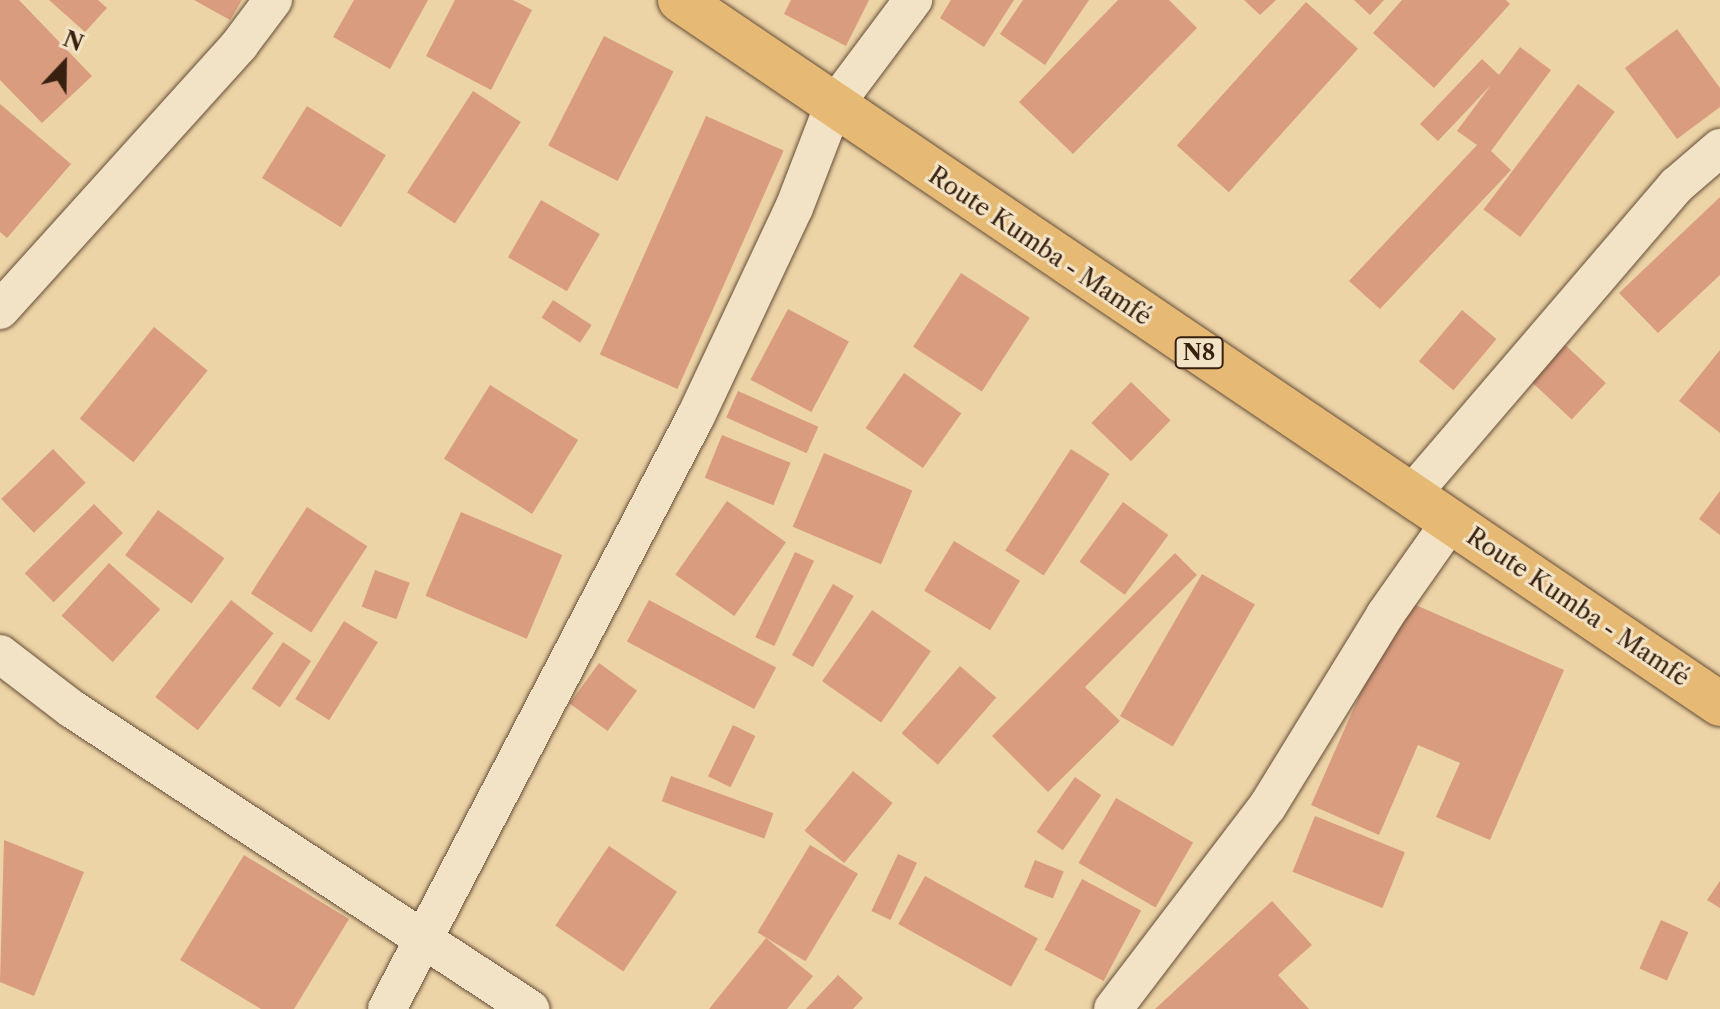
<!DOCTYPE html>
<html>
<head>
<meta charset="utf-8">
<style>
  body { margin:0 }
  #map { position:relative; width:1720px; height:1009px; overflow:hidden; background:#edd4a7; font-family:"Libre Caslon Text",serif }
  div>[style] { position:absolute }
  .building>* { inset:0; background:#d99c7f; transform-origin:0 0 }
  .roads { filter:drop-shadow(0 0 2px #654d36) drop-shadow(0 0 2px #654d36) }
  .street>* { height:38px; margin:-19px; padding:0 19px; transform-origin:19px; border-radius:19px; background:#f3e3c6 }
  .highway>* { height:44px; margin:-22px; padding:0 22px; transform-origin:22px; border-radius:22px; background:#e6ba74 }
  span { translate:-50% -50%; white-space:nowrap; text-align:center; line-height:1.15; -webkit-text-stroke:6px #f3e3c6; paint-order:stroke }
  .shield-label span { padding:2px 6px; background:#f3e3c6; border:2px solid; border-radius:6px; -webkit-text-stroke-width:0 }
  .shield-label { font-size:22px; color:#382010; font-weight:700 }
  .street-label { font-size:24px; color:#382010 }
  .north { position:absolute; left:24px; top:24px; width:80px; height:80px; -webkit-text-stroke:6px #f3e3c6; paint-order:stroke; rotate:22deg; font-size:22px; font-weight:700; line-height:32px; text-align:center; color:#382010 }
  .north::after { content:''; display:block; margin:auto; width:28px; height:36px; background:#382010; clip-path:polygon(50% 0,100% 100%,50% 72%,0 100%) }
</style>
</head>
<body>
<div id="map">
  <div class="building">
    <div style="clip-path:polygon(0 0,19px 0,92px 76px,42px 123px,0 80px)"></div>
    <div style="clip-path:polygon(49px 0,98px 0,107px 8px,85px 32px)"></div>
    <div style="clip-path:polygon(194px 0,242px 0,230px 20px)"></div>
    <div style="clip-path:polygon(354px 0,428px 0,390px 69px,333px 37px)"></div>
    <div style="clip-path:polygon(455px 0,513px 0,532px 10px,491px 90px,426px 56px)"></div>
    <div style="clip-path:polygon(791px 0,869px 0,846px 46px,784px 14px)"></div>
    <div style="clip-path:polygon(951px 0,1014px 0,984px 47px,940px 18px)"></div>
    <div style="clip-path:polygon(1023px 0,1089px 0,1045px 65px,1000px 34px)"></div>
    <div style="clip-path:polygon(1118px 0,1169px 0,1197px 28px,1073px 154px,1019px 102px)"></div>
    <div style="clip-path:polygon(1244px 0,1276px 0,1260px 15px)"></div>
    <div style="clip-path:polygon(1354px 0,1384px 0,1370px 15px)"></div>
    <div style="clip-path:polygon(1402px 0,1506px 0,1510px 4px,1434px 88px,1373px 33px)"></div>
    <div style="left:1306px;top:2px;width:70px;height:193px;rotate:42deg"></div>
    <div style="clip-path:polygon(1677px 29px,1720px 88px,1720px 107px,1677px 139px,1625px 68px)"></div>
    <div style="left:604px;top:36px;width:78px;height:123px;rotate:27deg"></div>
    <div style="clip-path:polygon(1520px 47px,1551px 70px,1491px 151px,1511px 170px,1380px 309px,1349px 281px,1477px 145px,1457px 131px,1491px 85px,1438px 141px,1420px 124px,1482px 59px,1499px 75px)"></div>
    <div style="left:1578px;top:84px;width:46px;height:157px;rotate:37deg"></div>
    <div style="left:473px;top:91px;width:57px;height:121px;rotate:33deg"></div>
    <div style="clip-path:polygon(0 104px,71px 164px,7px 238px,0 232px)"></div>
    <div style="left:307px;top:106px;width:93px;height:85px;rotate:32deg"></div>
    <div style="left:706px;top:116px;width:85px;height:261px;rotate:24deg"></div>
    <div style="clip-path:polygon(1720px 197px,1720px 275px,1658px 333px,1619px 293px)"></div>
    <div style="left:541px;top:200px;width:68px;height:66px;rotate:30deg"></div>
    <div style="left:961px;top:273px;width:82px;height:88px;rotate:33deg"></div>
    <div style="left:553px;top:300px;width:46px;height:21px;rotate:33deg"></div>
    <div style="left:788px;top:309px;width:69px;height:80px;rotate:28deg"></div>
    <div style="left:1462px;top:310px;width:45px;height:67px;rotate:40deg"></div>
    <div style="left:154px;top:327px;width:69px;height:118px;rotate:39deg"></div>
    <div style="left:1562px;top:342px;width:60px;height:50px;rotate:43deg"></div>
    <div style="clip-path:polygon(1720px 350px,1720px 433px,1679px 401px)"></div>
    <div style="left:904px;top:373px;width:70px;height:67px;rotate:35deg"></div>
    <div style="left:1131px;top:382px;width:55px;height:57px;rotate:44deg"></div>
    <div style="left:490px;top:385px;width:104px;height:87px;rotate:32deg"></div>
    <div style="left:738px;top:391px;width:88px;height:29px;rotate:24deg"></div>
    <div style="left:722px;top:435px;width:74px;height:46px;rotate:22deg"></div>
    <div style="left:53px;top:449px;width:47px;height:72px;rotate:46deg"></div>
    <div style="left:1071px;top:449px;width:46px;height:121px;rotate:33deg"></div>
    <div style="left:824px;top:453px;width:96px;height:80px;rotate:23deg"></div>
    <div style="clip-path:polygon(1720px 491px,1720px 535px,1699px 519px)"></div>
    <div style="left:727px;top:501px;width:72px;height:90px;rotate:35deg"></div>
    <div style="left:1123px;top:502px;width:56px;height:74px;rotate:36deg"></div>
    <div style="left:94px;top:504px;width:41px;height:98px;rotate:45deg"></div>
    <div style="left:307px;top:507px;width:72px;height:103px;rotate:33deg"></div>
    <div style="left:158px;top:510px;width:82px;height:56px;rotate:36deg"></div>
    <div style="left:461px;top:512px;width:110px;height:91px;rotate:23deg"></div>
    <div style="left:954px;top:541px;width:77px;height:58px;rotate:31deg"></div>
    <div style="left:795px;top:552px;width:21px;height:94px;rotate:25deg"></div>
    <div style="clip-path:polygon(1175px 553px,1197px 575px,1085px 687px,1120px 721px,1048px 792px,992px 736px)"></div>
    <div style="left:109px;top:563px;width:69px;height:71px;rotate:42deg"></div>
    <div style="left:375px;top:570px;width:37px;height:39px;rotate:20deg"></div>
    <div style="left:1202px;top:574px;width:61px;height:164px;rotate:30deg"></div>
    <div style="left:833px;top:584px;width:24px;height:82px;rotate:30deg"></div>
    <div style="clip-path:polygon(1402px 599px,1564px 670px,1490px 840px,1436px 817px,1460px 763px,1418px 745px,1379px 835px,1311px 805px)"></div>
    <div style="left:231px;top:600px;width:54px;height:123px;rotate:38deg"></div>
    <div style="left:649px;top:600px;width:144px;height:47px;rotate:28deg"></div>
    <div style="left:872px;top:610px;width:72px;height:87px;rotate:35deg"></div>
    <div style="left:344px;top:621px;width:40px;height:92px;rotate:32deg"></div>
    <div style="left:283px;top:642px;width:34px;height:56px;rotate:34deg"></div>
    <div style="left:599px;top:663px;width:47px;height:50px;rotate:36deg"></div>
    <div style="left:960px;top:666px;width:48px;height:89px;rotate:41deg"></div>
    <div style="left:733px;top:725px;width:25px;height:57px;rotate:26deg"></div>
    <div style="left:853px;top:771px;width:51px;height:77px;rotate:39deg"></div>
    <div style="left:671px;top:776px;width:109px;height:27px;rotate:20deg"></div>
    <div style="left:1075px;top:777px;width:32px;height:67px;rotate:35deg"></div>
    <div style="left:1116px;top:798px;width:89px;height:75px;rotate:30deg"></div>
    <div style="left:1315px;top:816px;width:97px;height:60px;rotate:22deg"></div>
    <div style="clip-path:polygon(4px 840px,84px 872px,34px 996px,0 982px)"></div>
    <div style="left:810px;top:845px;width:56px;height:102px;rotate:31deg"></div>
    <div style="left:609px;top:846px;width:82px;height:96px;rotate:34deg"></div>
    <div style="left:898px;top:854px;width:21px;height:63px;rotate:25deg"></div>
    <div style="clip-path:polygon(244px 855px,349px 919px,294px 1009px,261px 1009px,180px 960px)"></div>
    <div style="left:1035px;top:860px;width:31px;height:29px;rotate:22deg"></div>
    <div style="left:925px;top:876px;width:129px;height:55px;rotate:29deg"></div>
    <div style="left:1082px;top:879px;width:67px;height:80px;rotate:28deg"></div>
    <div style="clip-path:polygon(1720px 881px,1720px 908px,1707px 900px)"></div>
    <div style="clip-path:polygon(1272px 901px,1312px 945px,1278px 975px,1309px 1009px,1155px 1009px)"></div>
    <div style="left:1661px;top:920px;width:30px;height:53px;rotate:24deg"></div>
    <div style="clip-path:polygon(766px 938px,813px 976px,787px 1009px,709px 1009px)"></div>
    <div style="clip-path:polygon(838px 975px,863px 998px,853px 1009px,806px 1009px)"></div>
  </div>
  <div class="roads">
    <div class="street">
      <div style="left:0;top:310px;width:358px;rotate:-47.9deg"></div>
      <div style="left:240px;top:44px;width:55px;rotate:-53.1deg"></div>
      <div style="left:1411px;top:495px;width:408px;rotate:-49.4deg"></div>
      <div style="left:1677px;top:185px;width:57px;rotate:-40.7deg"></div>
      <div style="left:0;top:654px;width:91px;rotate:37.4deg"></div>
      <div style="left:72px;top:709px;width:548px;rotate:33.23deg"></div>
      <div style="left:387px;top:1009px;width:669px;rotate:-62.48deg"></div>
      <div style="left:696px;top:416px;width:230px;rotate:-64.8deg"></div>
      <div style="left:794px;top:208px;width:108px;rotate:-68.9deg"></div>
      <div style="left:833px;top:107px;width:134px;rotate:-53.2deg"></div>
      <div style="left:1113px;top:1009px;width:254px;rotate:-52.7deg"></div>
      <div style="left:1267px;top:807px;width:225px;rotate:-58.4deg"></div>
      <div style="left:1385px;top:615px;width:115px;rotate:-54.9deg"></div>
    </div>
    <div class="highway">
      <div style="left:680px;top:0;width:1256px;rotate:34.09deg"></div>
    </div>
  </div>
  <div class="shield-label">
    <span style="left:1199px;top:353px">N8</span>
  </div>
  <div class="street-label">
    <span style="left:1040px;top:246px;rotate:34deg">Route Kumba - Mamfé</span>
    <span style="left:1578px;top:607px;rotate:34deg">Route Kumba - Mamfé</span>
  </div>
  <div class="north">N</div>
</div>
</body>
</html>
